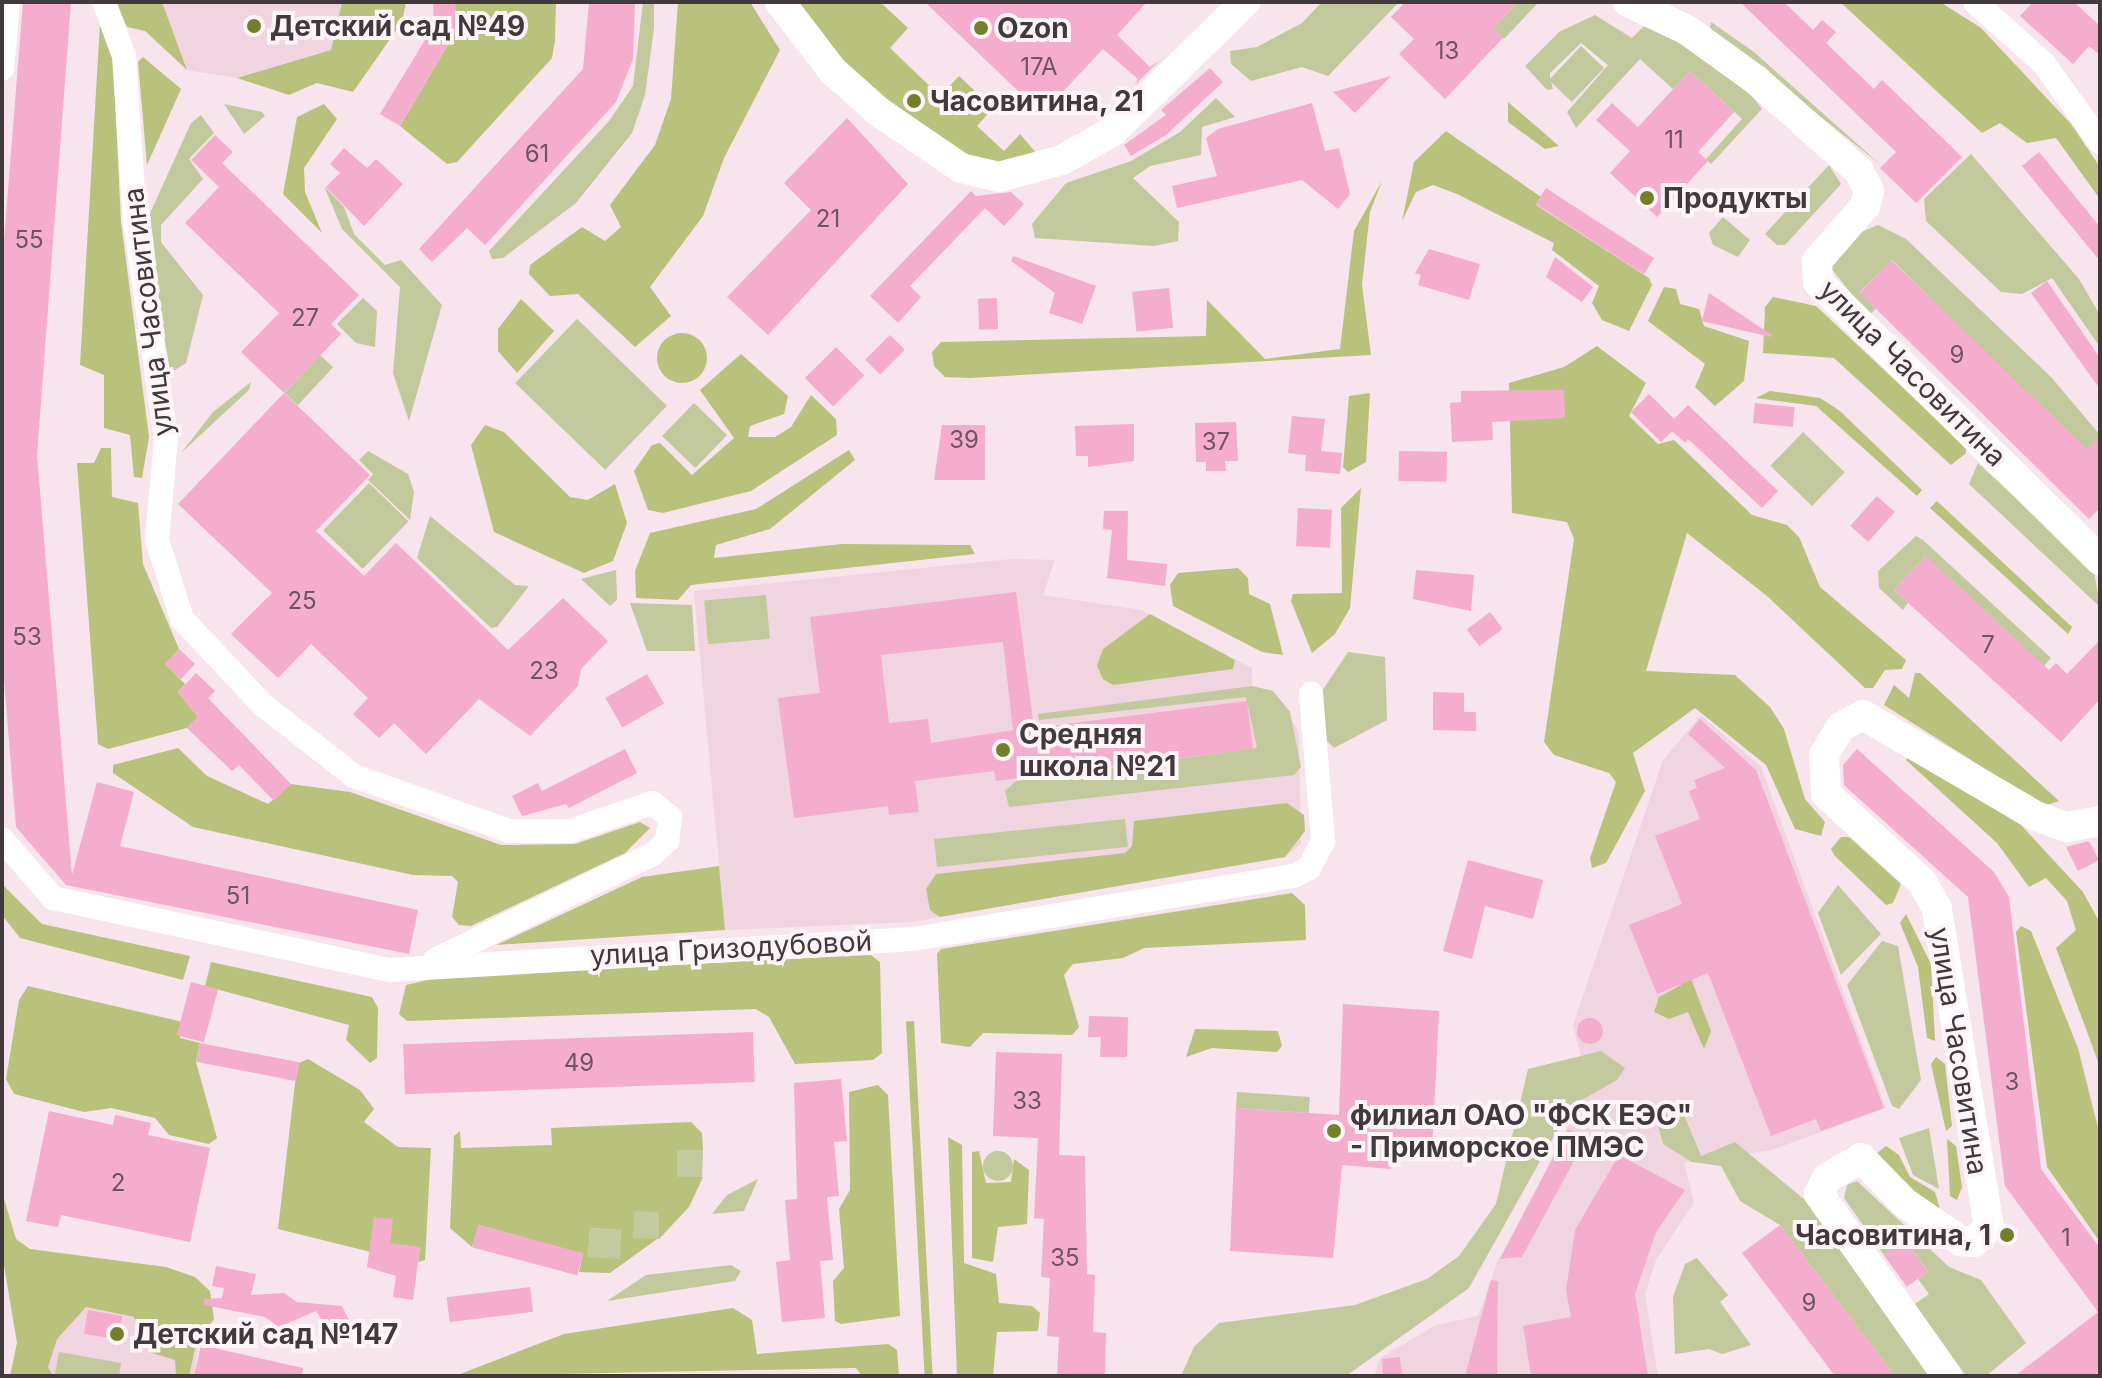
<!DOCTYPE html>
<html>
<head>
<meta charset="utf-8">
<style>
  body { margin:0 }
  #map { position:relative; width:2102px; height:1378px; overflow:hidden; background:#f7e4ec; font-family:Inter,sans-serif }
  div>[style] { position:absolute }
  .built>* { inset:0; background:#f0d5e0 }
  .green>* { inset:0; background:#c2c99d; transform-origin:0 0 }
  .round { border-radius:50% }
  .forest>* { inset:0; background:#b9c27d; transform-origin:0 0 }
  .building>* { inset:0; background:#f5adcd; transform-origin:0 0 }
  .minor>* { height:24px; margin:-12px; padding:0 12px; transform-origin:12px; border-radius:12px; background:#fff }
  .tertiary>* { height:30px; margin:-15px; padding:0 15px; transform-origin:15px; border-radius:15px; background:#fff }
  .dots>* { width:22px; height:22px; translate:-50% -50%; box-sizing:border-box; border:4px solid #fdf5f8; border-radius:50% }
  span { translate:-50% -50%; white-space:nowrap; text-align:center; line-height:1.15; -webkit-text-stroke:8px #fdf5f8; paint-order:stroke }
  .number-label { font-size:24px; color:#6e5660 }
  .number-label span { -webkit-text-stroke-width:0 }
  .poi-label { font-size:28px; color:#41393c; font-weight:700 }
  .left { translate:0 -50%; text-align:left }
  .right { translate:-100% -50%; text-align:right }
  .street-label { font-size:28px; color:#41393c }
  .frame { position:absolute; inset:0; border:4px solid #41393c; pointer-events:none }
</style>
</head>
<body>
<div id="map">
  <div class="built">
    <div style="clip-path:polygon(162px 2px,342px 2px,332px 50px,237px 78px,187px 70px)"></div>
    <div style="clip-path:polygon(1011px 559px,1055px 560px,1043px 595px,1141px 610px,1252px 668px,1252px 686px,1273px 691px,1299px 732px,1301px 844px,1285px 857px,911px 922px,725px 930px,694px 591px)"></div>
    <div style="clip-path:polygon(1701px 715px,1761px 767px,1886px 1108px,1772px 1150px,1684px 1163px,1694px 1202px,1656px 1260px,1645px 1294px,1658px 1376px,1374px 1376px,1380px 1358px,1436px 1325px,1478px 1316px,1497px 1263px,1589px 1088px,1573px 1025px,1663px 760px)"></div>
    <div style="clip-path:polygon(41px 1294px,201px 1325px,194px 1376px,17px 1376px)"></div>
  </div>
  <div class="green">
    <div style="clip-path:polygon(643px 2px,654px 2px,654px 28px,645px 95px,632px 133px,576px 203px,503px 258px,492px 259px,489px 251px,609px 121px,633px 86px)"></div>
    <div style="clip-path:polygon(1322px 2px,1399px 2px,1328px 76px,1302px 67px,1251px 81px,1231px 64px,1230px 51px,1257px 47px,1302px 23px)"></div>
    <div style="clip-path:polygon(1518px 2px,1539px 2px,1504px 39px,1493px 29px)"></div>
    <div style="clip-path:polygon(1595px 15px,1632px 38px,1644px 26px,1680px 42px,1751px 94px,1762px 109px,1711px 164px,1706px 159px,1742px 119px,1690px 71px,1673px 89px,1640px 59px,1576px 128px,1567px 112px,1608px 65px,1581px 43px,1550px 73px,1550px 79px,1581px 46px,1604px 68px,1572px 102px,1551px 82px,1553px 89px,1547px 90px,1525px 66px,1559px 32px)"></div>
    <div style="clip-path:polygon(1711px 22px,1754px 52px,1882px 166px,1710px 28px)"></div>
    <div style="clip-path:polygon(1216px 98px,1235px 117px,1202px 127px,1201px 155px,1150px 166px,1133px 178px,1179px 222px,1178px 241px,1154px 246px,1035px 238px,1032px 224px,1066px 183px,1131px 161px,1180px 132px)"></div>
    <div style="clip-path:polygon(224px 104px,262px 112px,265px 116px,244px 134px)"></div>
    <div style="clip-path:polygon(201px 115px,214px 133px,189px 159px,203px 179px,161px 225px,161px 242px,203px 295px,186px 363px,170px 373px,147px 220px,191px 123px)"></div>
    <div style="clip-path:polygon(1971px 154px,2079px 279px,2100px 315px,2100px 347px,2052px 278px,2022px 294px,2001px 292px,1926px 221px,1924px 199px)"></div>
    <div style="clip-path:polygon(1829px 165px,1841px 184px,1785px 245px,1777px 245px,1765px 234px)"></div>
    <div style="clip-path:polygon(324px 186px,344px 207px,354px 234px,385px 265px,401px 260px,442px 305px,409px 421px,393px 373px,400px 287px,342px 229px)"></div>
    <div style="clip-path:polygon(1723px 217px,1750px 240px,1738px 257px,1713px 245px,1709px 233px)"></div>
    <div style="clip-path:polygon(1878px 225px,1906px 239px,2052px 378px,2100px 435px,2100px 452px,2084px 452px,1892px 260px,1860px 292px,1876px 308px,1869px 316px,1831px 268px,1859px 233px)"></div>
    <div style="clip-path:polygon(363px 298px,377px 311px,375px 347px,356px 343px,337px 324px)"></div>
    <div style="left:577px;top:319px;width:125px;height:89px;rotate:44deg"></div>
    <div style="left:320px;top:355px;width:18px;height:52px;rotate:43deg"></div>
    <div style="clip-path:polygon(251px 382px,249px 390px,181px 453px,213px 412px)"></div>
    <div style="left:694px;top:403px;width:46px;height:46px;rotate:44deg"></div>
    <div style="left:1803px;top:432px;width:58px;height:47px;rotate:44deg"></div>
    <div style="clip-path:polygon(368px 451px,408px 474px,414px 492px,410px 520px,368px 480px,373px 474px,359px 460px)"></div>
    <div style="clip-path:polygon(1978px 463px,2094px 571px,2100px 607px,1969px 484px)"></div>
    <div style="left:369px;top:483px;width:55px;height:66px;rotate:44deg"></div>
    <div style="clip-path:polygon(430px 516px,515px 585px,529px 586px,497px 627px,491px 628px,417px 558px)"></div>
    <div style="clip-path:polygon(1916px 536px,1923px 540px,2051px 658px,2044px 666px,1925px 556px,1894px 590px,1908px 603px,1903px 610px,1879px 588px,1878px 571px)"></div>
    <div style="clip-path:polygon(616px 570px,617px 600px,610px 606px,581px 579px)"></div>
    <div style="left:766px;top:595px;width:44px;height:62px;rotate:85deg"></div>
    <div style="clip-path:polygon(630px 603px,692px 605px,695px 651px,647px 651px)"></div>
    <div style="clip-path:polygon(1348px 652px,1385px 657px,1387px 720px,1334px 748px,1324px 738px,1322px 691px)"></div>
    <div style="clip-path:polygon(1252px 686px,1273px 691px,1290px 712px,1301px 767px,1294px 775px,1009px 807px,1005px 791px,1016px 781px,1257px 748px,1246px 697px,1039px 720px,1038px 714px)"></div>
    <div style="left:1125px;top:819px;width:28px;height:192px;rotate:84deg"></div>
    <div style="clip-path:polygon(1838px 885px,1881px 934px,1841px 975px,1818px 913px)"></div>
    <div style="clip-path:polygon(1882px 941px,1898px 946px,1921px 1080px,1899px 1109px,1892px 1106px,1847px 985px)"></div>
    <div style="clip-path:polygon(1601px 1051px,1625px 1068px,1617px 1080px,1571px 1106px,1469px 1288px,1346px 1376px,1181px 1376px,1194px 1347px,1219px 1323px,1355px 1305px,1427px 1279px,1459px 1256px,1496px 1204px,1528px 1069px)"></div>
    <div style="left:1237px;top:1092px;width:73px;height:16px;rotate:4deg"></div>
    <div style="clip-path:polygon(1675px 1110px,1682px 1110px,1701px 1156px,1735px 1142px,1805px 1200px,1929px 1376px,1895px 1376px,1780px 1225px,1740px 1201px,1721px 1166px,1692px 1162px,1663px 1144px,1656px 1119px)"></div>
    <div style="clip-path:polygon(1929px 1128px,1939px 1189px,1913px 1175px,1899px 1138px)"></div>
    <div style="left:677px;top:1149px;width:26px;height:28px;rotate:2deg"></div>
    <div class="round" style="left:983px;top:1151px;width:30px;height:30px"></div>
    <div style="clip-path:polygon(758px 1179px,744px 1211px,712px 1214px,727px 1195px)"></div>
    <div style="clip-path:polygon(1857px 1181px,1949px 1267px,1981px 1280px,2026px 1343px,1986px 1376px,1966px 1376px,1915px 1304px,1929px 1294px,1918px 1279px,1928px 1271px,1905px 1240px,1884px 1255px,1844px 1198px,1847px 1185px)"></div>
    <div style="left:633px;top:1211px;width:27px;height:28px"></div>
    <div style="left:590px;top:1228px;width:31px;height:30px;rotate:4deg"></div>
    <div style="clip-path:polygon(1697px 1258px,1728px 1295px,1720px 1302px,1751px 1345px,1722px 1354px,1709px 1349px,1675px 1354px,1673px 1297px,1685px 1264px)"></div>
    <div style="clip-path:polygon(731px 1265px,741px 1271px,735px 1281px,607px 1301px,646px 1275px)"></div>
    <div style="clip-path:polygon(59px 1352px,121px 1363px,119px 1376px,55px 1374px)"></div>
  </div>
  <div class="forest">
    <div style="clip-path:polygon(116px 2px,162px 2px,187px 70px,145px 31px,127px 27px)"></div>
    <div style="clip-path:polygon(342px 2px,406px 2px,402px 22px,353px 92px,317px 83px,289px 95px,237px 78px,331px 50px)"></div>
    <div style="clip-path:polygon(455px 2px,556px 2px,555px 41px,552px 58px,457px 162px,447px 164px,400px 126px,456px 31px)"></div>
    <div style="clip-path:polygon(678px 2px,750px 2px,780px 50px,724px 158px,703px 216px,650px 287px,671px 316px,635px 347px,578px 294px,550px 296px,529px 274px,530px 265px,582px 227px,605px 241px,621px 227px,610px 205px,655px 145px,671px 99px)"></div>
    <div style="clip-path:polygon(795px 2px,880px 2px,908px 28px,890px 48px,940px 96px,959px 76px,993px 108px,977px 126px,1004px 151px,1020px 134px,1038px 155px,1017px 164px,967px 160px,854px 75px)"></div>
    <div style="clip-path:polygon(1840px 2px,1940px 2px,1981px 28px,2071px 124px,2100px 167px,2100px 199px,2056px 138px,2027px 143px,2000px 123px,1982px 133px)"></div>
    <div style="clip-path:polygon(100px 23px,113px 58px,121px 222px,149px 437px,142px 478px,134px 477px,130px 435px,104px 428px,104px 375px,80px 365px)"></div>
    <div style="clip-path:polygon(143px 57px,181px 89px,147px 165px,138px 62px)"></div>
    <div style="clip-path:polygon(1508px 102px,1559px 146px,1545px 149px,1508px 122px)"></div>
    <div style="clip-path:polygon(324px 104px,337px 119px,304px 168px,305px 192px,322px 233px,283px 194px,297px 117px)"></div>
    <div style="clip-path:polygon(1446px 131px,1541px 197px,1536px 205px,1649px 278px,1652px 285px,1629px 331px,1602px 320px,1592px 303px,1599px 286px,1552px 250px,1554px 243px,1457px 194px,1433px 185px,1416px 192px,1402px 221px,1414px 162px)"></div>
    <div style="clip-path:polygon(1382px 181px,1370px 212px,1362px 285px,1371px 355px,970px 378px,945px 377px,934px 366px,932px 352px,941px 342px,1206px 336px,1207px 300px,1265px 359px,1340px 349px,1354px 231px)"></div>
    <div style="clip-path:polygon(1664px 287px,1676px 289px,1680px 304px,1699px 309px,1704px 326px,1749px 341px,1744px 381px,1715px 406px,1695px 387px,1705px 364px,1648px 321px)"></div>
    <div style="clip-path:polygon(1773px 297px,1816px 306px,1966px 447px,1966px 453px,1951px 465px,1834px 358px,1763px 353px,1765px 307px)"></div>
    <div style="clip-path:polygon(521px 299px,554px 331px,517px 373px,498px 351px,498px 329px)"></div>
    <div class="round" style="left:657px;top:333px;width:50px;height:50px"></div>
    <div style="clip-path:polygon(1597px 346px,1646px 383px,1629px 416px,1658px 444px,1674px 440px,1752px 515px,1787px 525px,1799px 537px,1820px 587px,1906px 660px,1902px 669px,1885px 670px,1873px 688px,1865px 688px,1767px 596px,1687px 533px,1646px 671px,1735px 675px,1770px 707px,1784px 729px,1805px 799px,1825px 822px,1821px 836px,1795px 829px,1766px 765px,1695px 708px,1633px 753px,1645px 791px,1606px 863px,1592px 868px,1590px 858px,1616px 782px,1609px 773px,1554px 755px,1544px 742px,1574px 539px,1567px 522px,1512px 513px,1509px 383px,1564px 367px)"></div>
    <div style="clip-path:polygon(741px 354px,788px 396px,784px 414px,750px 426px,748px 437px,775px 437px,791px 427px,811px 395px,836px 419px,837px 435px,751px 491px,663px 513px,648px 510px,634px 471px,652px 445px,660px 443px,692px 475px,734px 438px,700px 390px)"></div>
    <div style="clip-path:polygon(1770px 391px,1820px 398px,1840px 411px,1922px 490px,1917px 496px,1816px 406px,1756px 398px)"></div>
    <div style="clip-path:polygon(1370px 393px,1366px 462px,1348px 472px,1343px 467px,1349px 396px)"></div>
    <div style="clip-path:polygon(485px 425px,504px 432px,570px 497px,588px 500px,615px 484px,627px 523px,613px 561px,584px 573px,494px 532px,471px 445px)"></div>
    <div style="clip-path:polygon(101px 448px,111px 448px,112px 497px,138px 503px,143px 564px,179px 649px,165px 664px,185px 684px,178px 692px,198px 717px,187px 728px,108px 749px,98px 744px,77px 463px,94px 463px)"></div>
    <div style="clip-path:polygon(849px 450px,855px 460px,770px 529px,716px 545px,714px 558px,841px 544px,970px 545px,975px 554px,691px 585px,678px 600px,636px 598px,635px 571px,650px 533px,756px 509px)"></div>
    <div style="clip-path:polygon(1361px 488px,1350px 608px,1335px 634px,1312px 653px,1291px 601px,1293px 594px,1342px 593px,1341px 508px)"></div>
    <div style="clip-path:polygon(1937px 501px,2072px 627px,2068px 634px,1930px 508px)"></div>
    <div style="clip-path:polygon(1238px 568px,1248px 578px,1249px 594px,1270px 604px,1283px 655px,1262px 652px,1173px 606px,1170px 585px,1178px 573px)"></div>
    <div style="clip-path:polygon(1150px 614px,1235px 660px,1233px 669px,1113px 685px,1103px 679px,1097px 666px,1103px 649px)"></div>
    <div style="clip-path:polygon(1915px 673px,1920px 673px,2059px 801px,2044px 806px,1884px 705px,1894px 685px,1909px 698px)"></div>
    <div style="clip-path:polygon(178px 748px,207px 776px,268px 804px,291px 784px,350px 792px,501px 845px,575px 844px,640px 822px,650px 828px,625px 853px,471px 926px,459px 925px,452px 917px,458px 882px,452px 876px,413px 875px,193px 827px,113px 773px,113px 765px)"></div>
    <div style="clip-path:polygon(1909px 755px,2021px 825px,2083px 892px,2100px 923px,2100px 1067px,2056px 948px,2076px 930px,2067px 901px,2046px 878px,2029px 887px,1997px 843px,1906px 760px)"></div>
    <div style="clip-path:polygon(1287px 803px,1304px 815px,1305px 831px,1285px 857px,940px 917px,930px 910px,926px 889px,936px 874px,1125px 853px,1132px 846px,1134px 821px)"></div>
    <div style="clip-path:polygon(1841px 837px,1849px 837px,1901px 884px,1893px 903px,1886px 905px,1834px 855px,1831px 849px)"></div>
    <div style="clip-path:polygon(719px 866px,725px 930px,496px 945px,642px 877px)"></div>
    <div style="clip-path:polygon(2px 884px,42px 924px,190px 956px,183px 980px,20px 938px,2px 915px)"></div>
    <div style="clip-path:polygon(1292px 893px,1305px 905px,1306px 940px,1144px 948px,1123px 958px,1073px 964px,1064px 975px,1079px 1027px,1072px 1035px,983px 1033px,970px 1047px,941px 1043px,937px 954px,941px 949px)"></div>
    <div style="clip-path:polygon(1906px 914px,1931px 964px,1935px 1041px,1927px 1038px,1918px 967px,1900px 923px)"></div>
    <div style="clip-path:polygon(1669px 921px,1711px 1031px,1704px 1049px,1688px 1012px,1669px 1019px,1654px 1012px,1659px 997px,1681px 985px,1657px 926px)"></div>
    <div style="clip-path:polygon(2021px 926px,2031px 931px,2078px 1048px,2100px 1136px,2100px 1242px,2047px 1167px,2016px 932px)"></div>
    <div style="clip-path:polygon(871px 955px,880px 962px,882px 1053px,873px 1060px,795px 1064px,769px 1017px,756px 1009px,407px 1021px,399px 1014px,406px 985px,441px 977px)"></div>
    <div style="clip-path:polygon(211px 962px,372px 997px,378px 1008px,377px 1058px,370px 1063px,346px 1040px,349px 1025px,205px 986px)"></div>
    <div style="clip-path:polygon(28px 986px,183px 1022px,180px 1038px,200px 1043px,196px 1062px,217px 1138px,209px 1144px,169px 1135px,155px 1118px,111px 1108px,84px 1112px,14px 1094px,6px 1079px,19px 1000px)"></div>
    <div style="left:914px;top:1021px;width:355px;height:8px;rotate:87deg"></div>
    <div style="clip-path:polygon(1195px 1029px,1278px 1031px,1282px 1046px,1277px 1052px,1212px 1048px,1186px 1057px)"></div>
    <div style="clip-path:polygon(1936px 1057px,1945px 1064px,1952px 1126px,1946px 1131px,1931px 1064px)"></div>
    <div style="clip-path:polygon(308px 1059px,360px 1090px,374px 1109px,364px 1122px,398px 1147px,431px 1148px,425px 1260px,418px 1262px,420px 1247px,399px 1259px,278px 1229px,295px 1083px,299px 1063px)"></div>
    <div style="clip-path:polygon(878px 1085px,888px 1095px,900px 1316px,841px 1324px,835px 1321px,833px 1281px,844px 1268px,839px 1209px,850px 1190px,849px 1092px)"></div>
    <div style="clip-path:polygon(evenodd,691px 1122px,702px 1133px,703px 1150px,677px 1150px,677px 1177px,703px 1177px,689px 1207px,659px 1239px,659px 1212px,634px 1211px,633px 1238px,657px 1239px,610px 1273px,579px 1272px,583px 1254px,479px 1225px,472px 1247px,450px 1228px,454px 1136px,460px 1131px,461px 1148px,552px 1145px,551px 1128px,691px 1122px,590px 1228px,621px 1230px,619px 1259px,588px 1257px,590px 1228px)"></div>
    <div style="clip-path:polygon(948px 1137px,962px 1145px,964px 1263px,996px 1274px,999px 1303px,1032px 1306px,1040px 1313px,1038px 1331px,997px 1332px,993px 1376px,957px 1376px)"></div>
    <div style="clip-path:polygon(1947px 1139px,1956px 1146px,1962px 1187px,1957px 1200px,1950px 1196px)"></div>
    <div style="clip-path:polygon(1886px 1146px,1899px 1155px,1910px 1177px,1935px 1192px,1940px 1209px,1935px 1212px,1876px 1154px)"></div>
    <div style="clip-path:polygon(979px 1151px,986px 1183px,1011px 1182px,1014px 1159px,1029px 1170px,1027px 1224px,998px 1227px,993px 1262px,972px 1258px,972px 1152px)"></div>
    <div style="clip-path:polygon(2px 1192px,16px 1239px,30px 1249px,166px 1267px,195px 1277px,210px 1291px,214px 1319px,196px 1345px,189px 1376px,176px 1376px,175px 1360px,149px 1352px,134px 1317px,86px 1307px,57px 1339px,48px 1367px,53px 1376px,10px 1376px,17px 1343px,2px 1254px)"></div>
    <div style="clip-path:polygon(733px 1308px,752px 1320px,757px 1354px,888px 1344px,897px 1350px,899px 1376px,862px 1376px,856px 1368px,455px 1376px,564px 1334px)"></div>
  </div>
  <div class="building">
    <div style="clip-path:polygon(23px 2px,71px 2px,37px 455px,72px 875px,97px 782px,134px 792px,120px 846px,418px 910px,409px 954px,66px 885px,16px 827px,2px 655px,2px 265px)"></div>
    <div style="clip-path:polygon(433px 2px,455px 2px,456px 31px,400px 126px,380px 114px,434px 25px)"></div>
    <div style="clip-path:polygon(589px 2px,635px 2px,633px 59px,616px 102px,485px 245px,467px 228px,432px 262px,419px 249px,583px 69px)"></div>
    <div style="clip-path:polygon(925px 2px,1147px 2px,1117px 35px,1150px 67px,1160px 60px,1135px 85px,1138px 79px,1103px 49px,1042px 114px)"></div>
    <div style="clip-path:polygon(1405px 2px,1518px 2px,1493px 29px,1503px 38px,1445px 99px,1399px 54px,1414px 39px,1391px 17px)"></div>
    <div style="clip-path:polygon(1740px 2px,1784px 2px,1813px 30px,1822px 20px,1836px 32px,1826px 43px,1874px 89px,1882px 80px,1962px 157px,1916px 203px,1880px 168px,1896px 152px)"></div>
    <div style="clip-path:polygon(2033px 2px,2074px 2px,2100px 26px,2100px 55px,2089px 46px,2073px 64px,2020px 16px)"></div>
    <div style="clip-path:polygon(1210px 68px,1223px 82px,1166px 135px,1131px 156px,1124px 145px,1166px 115px,1161px 110px)"></div>
    <div style="clip-path:polygon(1690px 71px,1734px 112px,1698px 152px,1708px 161px,1657px 217px,1610px 173px,1630px 151px,1596px 120px,1612px 103px,1638px 127px)"></div>
    <div style="clip-path:polygon(1391px 76px,1355px 113px,1333px 92px)"></div>
    <div style="clip-path:polygon(1312px 103px,1325px 151px,1339px 148px,1350px 194px,1338px 209px,1302px 180px,1177px 208px,1172px 186px,1217px 176px,1206px 138px,1218px 129px)"></div>
    <div style="clip-path:polygon(847px 118px,908px 184px,768px 335px,727px 297px,811px 210px,784px 183px)"></div>
    <div style="clip-path:polygon(215px 135px,233px 152px,222px 163px,359px 295px,331px 324px,341px 334px,284px 393px,241px 352px,279px 313px,185px 223px,219px 187px,191px 160px)"></div>
    <div style="clip-path:polygon(344px 148px,367px 168px,376px 159px,403px 184px,364px 226px,326px 187px,340px 173px,330px 164px)"></div>
    <div style="clip-path:polygon(2039px 152px,2100px 227px,2100px 261px,2022px 166px)"></div>
    <div style="left:1546px;top:188px;width:129px;height:19px;rotate:33deg"></div>
    <div style="clip-path:polygon(971px 191px,976px 196px,1011px 192px,1024px 204px,1004px 226px,985px 208px,910px 286px,921px 297px,898px 323px,870px 296px)"></div>
    <div style="clip-path:polygon(1429px 249px,1480px 264px,1469px 300px,1418px 285px,1421px 275px,1415px 273px)"></div>
    <div style="clip-path:polygon(1013px 256px,1096px 286px,1082px 324px,1049px 313px,1055px 293px,1011px 261px)"></div>
    <div style="clip-path:polygon(1555px 257px,1593px 287px,1582px 302px,1546px 277px)"></div>
    <div style="clip-path:polygon(1891px 260px,2087px 449px,2100px 436px,2100px 508px,2089px 519px,1860px 293px)"></div>
    <div style="clip-path:polygon(2047px 281px,2100px 358px,2100px 389px,2031px 293px)"></div>
    <div style="left:1169px;top:288px;width:40px;height:37px;rotate:84deg"></div>
    <div style="clip-path:polygon(1709px 293px,1772px 335px,1771px 337px,1702px 321px)"></div>
    <div style="left:997px;top:298px;width:31px;height:19px;rotate:88deg"></div>
    <div style="left:890px;top:335px;width:21px;height:35px;rotate:45deg"></div>
    <div style="left:836px;top:347px;width:40px;height:44px;rotate:45deg"></div>
    <div style="clip-path:polygon(1564px 390px,1565px 418px,1492px 422px,1493px 440px,1452px 442px,1450px 403px,1461px 402px,1461px 391px)"></div>
    <div style="clip-path:polygon(284px 393px,370px 475px,316px 531px,364px 576px,396px 543px,508px 650px,563px 598px,608px 641px,581px 669px,578px 686px,530px 736px,479px 699px,426px 754px,394px 723px,379px 738px,353px 714px,368px 698px,311px 644px,278px 678px,231px 634px,272px 593px,178px 504px)"></div>
    <div style="clip-path:polygon(1649px 394px,1674px 419px,1688px 405px,1778px 491px,1762px 508px,1688px 439px,1685px 443px,1672px 431px,1661px 442px,1631px 412px)"></div>
    <div style="left:1755px;top:403px;width:40px;height:20px;rotate:6deg"></div>
    <div style="clip-path:polygon(1292px 416px,1325px 419px,1321px 451px,1342px 453px,1340px 474px,1305px 471px,1306px 455px,1288px 453px)"></div>
    <div style="clip-path:polygon(1236px 422px,1238px 461px,1225px 461px,1226px 471px,1206px 471px,1206px 462px,1196px 462px,1195px 423px)"></div>
    <div style="clip-path:polygon(1134px 424px,1134px 461px,1088px 467px,1088px 456px,1076px 456px,1075px 426px)"></div>
    <div style="clip-path:polygon(942px 425px,985px 425px,985px 480px,934px 480px)"></div>
    <div style="left:1399px;top:451px;width:48px;height:30px;rotate:1deg"></div>
    <div style="left:1877px;top:496px;width:24px;height:40px;rotate:42deg"></div>
    <div style="left:1298px;top:508px;width:34px;height:38px;rotate:3deg"></div>
    <div style="clip-path:polygon(1104px 511px,1128px 511px,1127px 560px,1167px 564px,1165px 586px,1107px 578px,1112px 530px,1103px 529px)"></div>
    <div style="clip-path:polygon(1925px 556px,2049px 670px,2056px 663px,2067px 674px,2100px 640px,2100px 699px,2061px 742px,1894px 590px)"></div>
    <div style="clip-path:polygon(1416px 570px,1474px 575px,1471px 611px,1413px 599px)"></div>
    <div style="clip-path:polygon(evenodd,1016px 592px,1034px 728px,1247px 701px,1253px 749px,996px 781px,994px 771px,915px 781px,919px 812px,889px 815px,888px 806px,794px 818px,778px 698px,820px 693px,810px 617px,1016px 592px,1003px 642px,1013px 730px,931px 743px,928px 719px,889px 723px,881px 655px,1003px 642px)"></div>
    <div style="left:1490px;top:612px;width:21px;height:29px;rotate:53deg"></div>
    <div style="left:179px;top:649px;width:22px;height:21px;rotate:43deg"></div>
    <div style="clip-path:polygon(196px 673px,215px 691px,208px 698px,291px 784px,274px 801px,239px 765px,232px 771px,187px 728px,198px 717px,178px 692px)"></div>
    <div style="left:647px;top:674px;width:34px;height:48px;rotate:60deg"></div>
    <div style="clip-path:polygon(1433px 692px,1464px 693px,1464px 712px,1476px 712px,1476px 731px,1433px 730px)"></div>
    <div style="clip-path:polygon(1700px 719px,1756px 770px,1884px 1108px,1821px 1131px,1816px 1119px,1771px 1136px,1708px 973px,1657px 994px,1629px 925px,1682px 904px,1655px 836px,1700px 819px,1689px 791px,1697px 788px,1694px 780px,1725px 768px,1688px 734px)"></div>
    <div style="clip-path:polygon(625px 749px,637px 773px,569px 808px,566px 804px,522px 816px,512px 796px,538px 783px,542px 791px)"></div>
    <div style="clip-path:polygon(1857px 749px,1994px 872px,2009px 897px,2041px 1169px,2100px 1248px,2100px 1376px,2015px 1376px,2098px 1312px,2005px 1186px,1968px 897px,1844px 785px,1843px 765px)"></div>
    <div style="clip-path:polygon(2089px 841px,2099px 860px,2078px 871px,2066px 847px)"></div>
    <div style="clip-path:polygon(1468px 860px,1543px 880px,1533px 919px,1485px 906px,1472px 959px,1443px 951px)"></div>
    <div style="left:191px;top:982px;width:28px;height:55px;rotate:15deg"></div>
    <div style="clip-path:polygon(1343px 1004px,1439px 1011px,1432px 1150px,1392px 1148px,1391px 1169px,1342px 1165px,1333px 1258px,1230px 1251px,1236px 1108px,1339px 1115px)"></div>
    <div style="clip-path:polygon(1089px 1016px,1128px 1017px,1127px 1057px,1100px 1057px,1101px 1037px,1088px 1037px)"></div>
    <div class="round" style="left:1577px;top:1018px;width:26px;height:26px"></div>
    <div style="left:753px;top:1032px;width:50px;height:350px;rotate:88deg"></div>
    <div style="left:200px;top:1043px;width:101px;height:19px;rotate:11deg"></div>
    <div style="clip-path:polygon(996px 1052px,1062px 1054px,1059px 1155px,1085px 1156px,1087px 1274px,1095px 1275px,1093px 1332px,1106px 1333px,1105px 1376px,1057px 1376px,1059px 1337px,1047px 1336px,1050px 1278px,1041px 1277px,1044px 1219px,1034px 1218px,1038px 1138px,993px 1136px)"></div>
    <div style="clip-path:polygon(841px 1079px,847px 1141px,834px 1142px,839px 1196px,827px 1197px,833px 1260px,820px 1261px,825px 1318px,782px 1322px,776px 1262px,790px 1260px,785px 1200px,797px 1199px,794px 1083px)"></div>
    <div style="clip-path:polygon(49px 1111px,113px 1125px,115px 1115px,151px 1123px,148px 1135px,210px 1148px,190px 1242px,61px 1215px,58px 1227px,26px 1221px)"></div>
    <div style="clip-path:polygon(1568px 1129px,1586px 1138px,1581px 1148px,1522px 1257px,1500px 1259px)"></div>
    <div style="clip-path:polygon(1619px 1155px,1685px 1190px,1656px 1232px,1635px 1294px,1648px 1376px,1531px 1376px,1523px 1326px,1571px 1317px,1566px 1290px,1575px 1230px)"></div>
    <div style="clip-path:polygon(374px 1217px,393px 1219px,390px 1243px,420px 1247px,413px 1300px,393px 1297px,396px 1276px,367px 1267px)"></div>
    <div style="left:478px;top:1225px;width:109px;height:23px;rotate:15deg"></div>
    <div style="clip-path:polygon(1780px 1225px,1895px 1376px,1835px 1376px,1742px 1253px)"></div>
    <div style="left:1905px;top:1240px;width:39px;height:26px;rotate:54deg"></div>
    <div style="clip-path:polygon(216px 1266px,256px 1274px,251px 1295px,284px 1293px,297px 1302px,342px 1306px,352px 1326px,332px 1335px,316px 1311px,279px 1327px,265px 1317px,204px 1305px,204px 1299px,222px 1298px,224px 1288px,212px 1286px)"></div>
    <div style="clip-path:polygon(1491px 1280px,1498px 1281px,1497px 1376px,1465px 1376px)"></div>
    <div style="left:530px;top:1287px;width:25px;height:84px;rotate:83deg"></div>
    <div style="left:88px;top:1310px;width:35px;height:24px;rotate:10deg"></div>
    <div style="clip-path:polygon(201px 1345px,303px 1368px,302px 1376px,194px 1376px)"></div>
    <div style="clip-path:polygon(1400px 1357px,1402px 1376px,1383px 1376px,1382px 1359px)"></div>
  </div>
  <div class="minor">
    <div style="left:104px;top:2px;width:58px;rotate:69.7deg"></div>
    <div style="left:124px;top:56px;width:165px;rotate:86.2deg"></div>
    <div style="left:135px;top:221px;width:220px;rotate:81.9deg"></div>
    <div style="left:166px;top:439px;width:101px;rotate:95.1deg"></div>
    <div style="left:157px;top:540px;width:83px;rotate:72.4deg"></div>
    <div style="left:182px;top:619px;width:118px;rotate:46.7deg"></div>
    <div style="left:263px;top:705px;width:115px;rotate:38deg"></div>
    <div style="left:354px;top:776px;width:164px;rotate:19.5deg"></div>
    <div style="left:509px;top:831px;width:61px"></div>
    <div style="left:570px;top:831px;width:87px;rotate:-18.9deg"></div>
    <div style="left:652px;top:803px;width:23px;rotate:38deg"></div>
    <div style="left:670px;top:817px;width:24px;rotate:97deg"></div>
    <div style="left:667px;top:841px;width:19px;rotate:137deg"></div>
    <div style="left:653px;top:854px;width:242px;rotate:154.1deg"></div>
    <div style="left:1975px;top:2px;width:93px;rotate:41.9deg"></div>
    <div style="left:2044px;top:64px;width:96px;rotate:54.3deg"></div>
    <div style="left:2px;top:69px;width:67px;rotate:-84.9deg"></div>
    <div style="left:2px;top:839px;width:78px;rotate:49.2deg"></div>
    <div style="left:53px;top:898px;width:345px;rotate:12.1deg"></div>
    <div style="left:390px;top:970px;width:524px;rotate:-3.39deg"></div>
    <div style="left:913px;top:939px;width:386px;rotate:-9.4deg"></div>
    <div style="left:1294px;top:876px;width:17px;rotate:-28deg"></div>
    <div style="left:1309px;top:868px;width:30px;rotate:-62deg"></div>
    <div style="left:1323px;top:842px;width:149px;rotate:-94.6deg"></div>
  </div>
  <div class="tertiary">
    <div style="left:780px;top:2px;width:87px;rotate:52.5deg"></div>
    <div style="left:833px;top:71px;width:62px;rotate:41.7deg"></div>
    <div style="left:879px;top:112px;width:99px;rotate:34.3deg"></div>
    <div style="left:961px;top:168px;width:39px;rotate:13deg"></div>
    <div style="left:999px;top:177px;width:65px;rotate:-15.1deg"></div>
    <div style="left:1062px;top:160px;width:59px;rotate:-29.6deg"></div>
    <div style="left:1113px;top:131px;width:185px;rotate:-44.3deg"></div>
    <div style="left:1628px;top:2px;width:65px;rotate:25.4deg"></div>
    <div style="left:1687px;top:30px;width:85px;rotate:35.9deg"></div>
    <div style="left:1756px;top:80px;width:137px;rotate:41.5deg"></div>
    <div style="left:1859px;top:171px;width:22px;rotate:63deg"></div>
    <div style="left:1869px;top:191px;width:16px;rotate:105deg"></div>
    <div style="left:1865px;top:206px;width:73px;rotate:131.1deg"></div>
    <div style="left:1817px;top:261px;width:21px;rotate:87deg"></div>
    <div style="left:1818px;top:282px;width:396px;rotate:44.6deg"></div>
    <div style="left:1947px;top:1376px;width:223px;rotate:-125.1deg"></div>
    <div style="left:1819px;top:1194px;width:18px;rotate:-63deg"></div>
    <div style="left:1827px;top:1178px;width:39px;rotate:-30deg"></div>
    <div style="left:1861px;top:1158px;width:63px;rotate:45.6deg"></div>
    <div style="left:1905px;top:1203px;width:68px;rotate:34.2deg"></div>
    <div style="left:1961px;top:1241px;width:13px;rotate:4deg"></div>
    <div style="left:1974px;top:1242px;width:21px;rotate:-45deg"></div>
    <div style="left:1989px;top:1227px;width:323px;rotate:-99.3deg"></div>
    <div style="left:1937px;top:908px;width:30px;rotate:-120deg"></div>
    <div style="left:1922px;top:882px;width:130px;rotate:-137.5deg"></div>
    <div style="left:1826px;top:794px;width:39px;rotate:-93deg"></div>
    <div style="left:1824px;top:755px;width:33px;rotate:-59deg"></div>
    <div style="left:1841px;top:727px;width:25px;rotate:-29deg"></div>
    <div style="left:1863px;top:715px;width:200px;rotate:30.3deg"></div>
    <div style="left:2036px;top:816px;width:33px;rotate:20deg"></div>
    <div style="left:2067px;top:827px;width:34px;rotate:-10deg"></div>
  </div>
  <div class="dots">
    <div style="left:254px;top:26px;background:#757e29"></div>
    <div style="left:981px;top:28px;background:#757e29"></div>
    <div style="left:914px;top:101px;background:#757e29"></div>
    <div style="left:1647px;top:198px;background:#757e29"></div>
    <div style="left:1003px;top:750px;background:#757e29"></div>
    <div style="left:1334px;top:1131px;background:#757e29"></div>
    <div style="left:2007px;top:1235px;background:#757e29"></div>
    <div style="left:117px;top:1334px;background:#757e29"></div>
  </div>
  <div class="number-label">
    <span style="left:1447px;top:51px">13</span>
    <span style="left:1039px;top:67px">17А</span>
    <span style="left:1674px;top:140px">11</span>
    <span style="left:537px;top:154px">61</span>
    <span style="left:828px;top:219px">21</span>
    <span style="left:29px;top:240px">55</span>
    <span style="left:305px;top:318px">27</span>
    <span style="left:1957px;top:355px">9</span>
    <span style="left:964px;top:440px">39</span>
    <span style="left:1216px;top:442px">37</span>
    <span style="left:302px;top:601px">25</span>
    <span style="left:27px;top:637px">53</span>
    <span style="left:1988px;top:645px">7</span>
    <span style="left:544px;top:671px">23</span>
    <span style="left:238px;top:896px">51</span>
    <span style="left:579px;top:1063px">49</span>
    <span style="left:2012px;top:1082px">3</span>
    <span style="left:1027px;top:1101px">33</span>
    <span style="left:118px;top:1183px">2</span>
    <span style="left:2066px;top:1238px">1</span>
    <span style="left:1065px;top:1258px">35</span>
    <span style="left:1809px;top:1303px">9</span>
  </div>
  <div class="poi-label">
    <span class="left" style="left:270px;top:26px">Детский сад №49</span>
    <span class="left" style="left:997px;top:28px">Ozon</span>
    <span class="left" style="left:930px;top:101px">Часовитина, 21</span>
    <span class="left" style="left:1663px;top:198px">Продукты</span>
    <span class="left" style="left:1019px;top:750px">Средняя<br>школа №21</span>
    <span class="left" style="left:1350px;top:1131px">филиал ОАО "ФСК ЕЭС"<br>- Приморское ПМЭС</span>
    <span class="right" style="left:1991px;top:1235px">Часовитина, 1</span>
    <span class="left" style="left:133px;top:1334px">Детский сад №147</span>
  </div>
  <div class="street-label">
    <span style="left:148px;top:312px;rotate:-97deg">улица Часовитина</span>
    <span style="left:1913px;top:373px;rotate:45deg">улица Часовитина</span>
    <span style="left:731px;top:948px;rotate:-3deg">улица Гризодубовой</span>
    <span style="left:1959px;top:1051px;rotate:81deg">улица Часовитина</span>
  </div>
  <div class="frame"></div>
</div>
</body>
</html>
